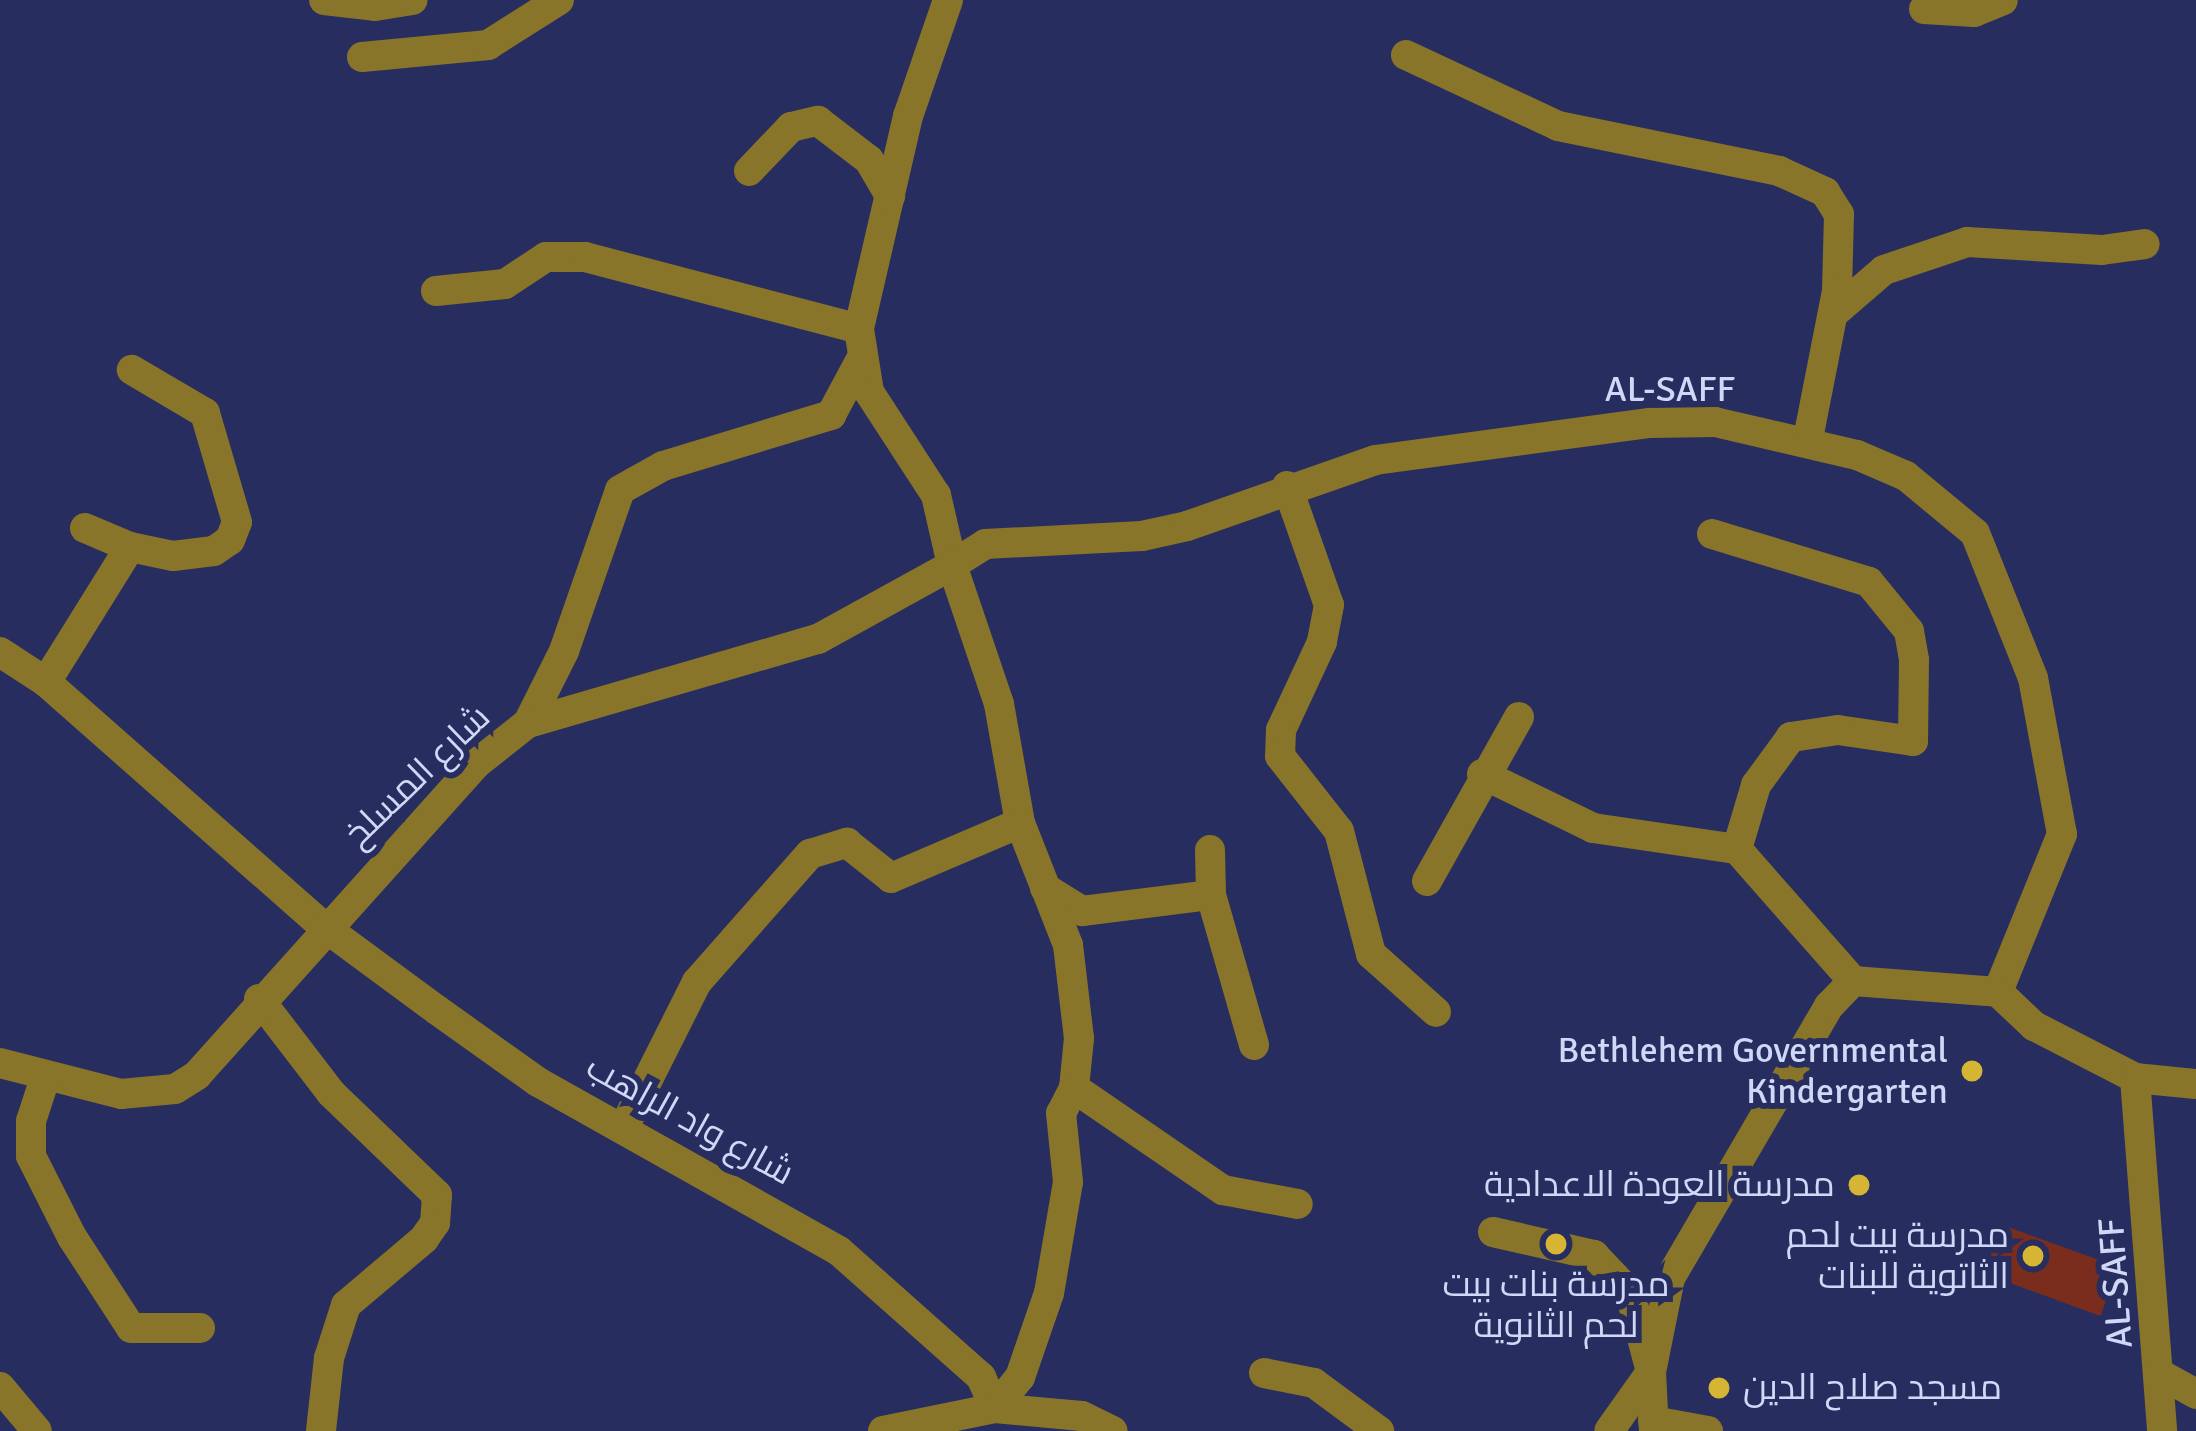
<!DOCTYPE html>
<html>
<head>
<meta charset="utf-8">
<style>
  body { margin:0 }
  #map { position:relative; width:2196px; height:1431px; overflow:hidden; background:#272e5f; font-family:Signika,Cairo,sans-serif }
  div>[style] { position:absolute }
  .green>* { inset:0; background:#7a2d1c; transform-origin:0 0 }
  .minor>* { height:30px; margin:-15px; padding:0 15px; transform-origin:15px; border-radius:15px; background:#897529 }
  .dots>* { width:33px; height:33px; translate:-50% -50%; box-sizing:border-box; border:6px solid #272e5f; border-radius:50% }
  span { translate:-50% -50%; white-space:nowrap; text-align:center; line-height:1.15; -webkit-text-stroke:12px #272e5f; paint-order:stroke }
  .street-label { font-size:36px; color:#d0d8f7 }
  .poi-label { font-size:36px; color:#d0d8f7 }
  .right { translate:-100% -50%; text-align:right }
  .left { translate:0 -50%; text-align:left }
</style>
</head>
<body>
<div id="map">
  <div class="green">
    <div style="left:1997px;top:1223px;width:129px;height:52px;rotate:20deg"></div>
  </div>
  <div class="minor">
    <div style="left:324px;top:0;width:51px;rotate:6.7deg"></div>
    <div style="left:375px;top:6px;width:38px;rotate:-9deg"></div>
    <div style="left:948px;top:0;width:123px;rotate:109deg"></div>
    <div style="left:908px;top:116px;width:219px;rotate:103deg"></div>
    <div style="left:859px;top:329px;width:64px;rotate:81deg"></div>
    <div style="left:869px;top:392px;width:123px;rotate:57deg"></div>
    <div style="left:936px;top:495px;width:72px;rotate:77.1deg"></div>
    <div style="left:952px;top:565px;width:39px;rotate:-32deg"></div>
    <div style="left:985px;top:544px;width:157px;rotate:-2.9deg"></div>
    <div style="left:1142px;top:536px;width:46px;rotate:-12.5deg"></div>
    <div style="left:1187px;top:526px;width:199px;rotate:-19.3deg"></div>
    <div style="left:1375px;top:460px;width:277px;rotate:-7.7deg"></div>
    <div style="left:1650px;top:423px;width:65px;rotate:-0.9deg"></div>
    <div style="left:1715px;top:422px;width:146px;rotate:13.1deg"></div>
    <div style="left:1857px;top:455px;width:53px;rotate:23.2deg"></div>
    <div style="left:1906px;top:476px;width:89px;rotate:39.6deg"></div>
    <div style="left:1975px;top:533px;width:156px;rotate:68.2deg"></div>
    <div style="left:2033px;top:678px;width:159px;rotate:79.5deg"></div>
    <div style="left:2062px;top:834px;width:170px;rotate:112.1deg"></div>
    <div style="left:1998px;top:992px;width:50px;rotate:43.4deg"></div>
    <div style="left:2034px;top:1026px;width:114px;rotate:27.2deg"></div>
    <div style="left:2135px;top:1078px;width:354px;rotate:85.6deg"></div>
    <div style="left:1924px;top:9px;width:50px;rotate:3.4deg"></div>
    <div style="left:1974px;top:12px;width:31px;rotate:-22deg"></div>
    <div style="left:1406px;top:55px;width:168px;rotate:25deg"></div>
    <div style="left:1558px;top:126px;width:226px;rotate:11.5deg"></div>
    <div style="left:1779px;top:171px;width:51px;rotate:24.5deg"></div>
    <div style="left:1825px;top:192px;width:26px;rotate:58deg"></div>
    <div style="left:1839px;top:214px;width:77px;rotate:91.5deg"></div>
    <div style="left:1837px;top:291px;width:151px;rotate:101.1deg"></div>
    <div style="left:362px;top:57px;width:127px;rotate:-5.4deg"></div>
    <div style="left:488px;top:45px;width:84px;rotate:-32.4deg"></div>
    <div style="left:749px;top:171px;width:61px;rotate:-46.3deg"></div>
    <div style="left:791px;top:127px;width:28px;rotate:-13deg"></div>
    <div style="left:818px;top:121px;width:64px;rotate:37.4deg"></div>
    <div style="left:869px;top:160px;width:42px;rotate:59.7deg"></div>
    <div style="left:436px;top:291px;width:69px;rotate:-5.8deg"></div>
    <div style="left:505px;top:284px;width:49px;rotate:-33.4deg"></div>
    <div style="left:546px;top:257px;width:39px"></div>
    <div style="left:585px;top:257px;width:283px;rotate:14.7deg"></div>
    <div style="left:1833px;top:314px;width:67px;rotate:-40.8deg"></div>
    <div style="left:1884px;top:270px;width:88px;rotate:-18.6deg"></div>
    <div style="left:1967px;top:242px;width:135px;rotate:3.4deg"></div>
    <div style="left:2102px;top:250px;width:43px;rotate:-7.9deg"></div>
    <div style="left:1287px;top:486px;width:126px;rotate:70.6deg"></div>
    <div style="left:1329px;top:605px;width:38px;rotate:101deg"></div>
    <div style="left:1322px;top:642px;width:97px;rotate:115deg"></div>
    <div style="left:1281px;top:730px;width:26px;rotate:92deg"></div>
    <div style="left:1280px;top:756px;width:95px;rotate:51.8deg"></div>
    <div style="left:1339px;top:831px;width:127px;rotate:75.4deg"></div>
    <div style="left:1371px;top:954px;width:87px;rotate:41.7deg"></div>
    <div style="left:85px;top:528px;width:49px;rotate:22.9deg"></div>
    <div style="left:1712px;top:534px;width:164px;rotate:17deg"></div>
    <div style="left:1869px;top:582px;width:63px;rotate:50.8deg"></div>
    <div style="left:1909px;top:631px;width:29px;rotate:80deg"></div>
    <div style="left:1914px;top:660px;width:81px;rotate:90.7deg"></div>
    <div style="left:1913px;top:741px;width:76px;rotate:-171.7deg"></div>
    <div style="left:1838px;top:730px;width:48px;rotate:171.5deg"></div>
    <div style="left:1791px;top:737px;width:59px;rotate:126.1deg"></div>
    <div style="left:1756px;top:785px;width:67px;rotate:106.5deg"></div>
    <div style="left:0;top:652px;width:55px;rotate:33.1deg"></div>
    <div style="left:46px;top:682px;width:369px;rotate:41.4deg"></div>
    <div style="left:323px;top:926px;width:142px;rotate:36.4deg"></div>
    <div style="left:437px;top:1010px;width:124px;rotate:35.5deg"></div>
    <div style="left:538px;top:1082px;width:345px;rotate:29.3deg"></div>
    <div style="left:839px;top:1251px;width:190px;rotate:41.6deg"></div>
    <div style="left:981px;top:1377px;width:34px;rotate:66deg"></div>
    <div style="left:46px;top:682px;width:159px;rotate:-58.1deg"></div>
    <div style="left:130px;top:547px;width:44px;rotate:11.8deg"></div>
    <div style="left:173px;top:556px;width:41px;rotate:-7deg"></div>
    <div style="left:214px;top:551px;width:19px;rotate:-35deg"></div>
    <div style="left:230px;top:540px;width:19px;rotate:-69deg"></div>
    <div style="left:237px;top:522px;width:114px;rotate:-106.4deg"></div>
    <div style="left:205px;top:413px;width:85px;rotate:-149.5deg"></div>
    <div style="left:528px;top:723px;width:80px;rotate:-63.4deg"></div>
    <div style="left:564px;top:651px;width:170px;rotate:-70.8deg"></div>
    <div style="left:620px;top:490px;width:49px;rotate:-29.2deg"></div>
    <div style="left:663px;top:466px;width:176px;rotate:-16.9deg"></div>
    <div style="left:831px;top:415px;width:61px;rotate:-61.8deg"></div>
    <div style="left:1482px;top:774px;width:123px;rotate:25.9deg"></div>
    <div style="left:1593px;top:828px;width:146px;rotate:8.3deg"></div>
    <div style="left:1737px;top:849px;width:176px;rotate:48.7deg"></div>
    <div style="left:1210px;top:850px;width:45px;rotate:88.7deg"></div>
    <div style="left:1211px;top:895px;width:156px;rotate:74deg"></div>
    <div style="left:1427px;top:881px;width:188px;rotate:-60.7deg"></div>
    <div style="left:1045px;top:888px;width:44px;rotate:31.9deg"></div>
    <div style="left:1082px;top:911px;width:130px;rotate:-7.1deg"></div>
    <div style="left:259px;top:999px;width:118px;rotate:52.5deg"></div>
    <div style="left:331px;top:1093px;width:147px;rotate:43.9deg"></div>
    <div style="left:437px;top:1195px;width:28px;rotate:94deg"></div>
    <div style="left:435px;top:1223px;width:19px;rotate:125deg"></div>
    <div style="left:424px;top:1239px;width:102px;rotate:139.8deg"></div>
    <div style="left:346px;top:1305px;width:56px;rotate:107.8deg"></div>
    <div style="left:329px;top:1358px;width:73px;rotate:96.3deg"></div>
    <div style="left:0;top:1063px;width:125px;rotate:14.4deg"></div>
    <div style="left:121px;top:1094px;width:54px;rotate:-5.3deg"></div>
    <div style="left:175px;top:1089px;width:26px;rotate:-32deg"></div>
    <div style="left:197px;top:1075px;width:418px;rotate:-48.1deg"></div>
    <div style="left:476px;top:764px;width:66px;rotate:-38.3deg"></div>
    <div style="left:528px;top:723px;width:302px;rotate:-16.2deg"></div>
    <div style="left:818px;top:639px;width:153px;rotate:-28.9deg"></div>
    <div style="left:952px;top:565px;width:147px;rotate:71.3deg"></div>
    <div style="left:999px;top:704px;width:121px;rotate:80deg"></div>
    <div style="left:1020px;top:823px;width:131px;rotate:68.5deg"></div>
    <div style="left:1068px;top:945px;width:94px;rotate:83.3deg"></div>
    <div style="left:1079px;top:1038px;width:50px;rotate:95.7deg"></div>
    <div style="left:1074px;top:1088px;width:28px;rotate:117deg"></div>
    <div style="left:1061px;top:1113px;width:69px;rotate:84.2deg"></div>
    <div style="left:1068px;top:1182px;width:113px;rotate:99.7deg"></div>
    <div style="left:1049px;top:1293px;width:89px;rotate:109deg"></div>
    <div style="left:1020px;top:1377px;width:40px;rotate:129deg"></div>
    <div style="left:45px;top:1078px;width:45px;rotate:108deg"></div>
    <div style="left:31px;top:1121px;width:35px;rotate:90deg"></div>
    <div style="left:31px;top:1156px;width:91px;rotate:63.2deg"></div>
    <div style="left:72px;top:1237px;width:108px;rotate:57deg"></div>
    <div style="left:131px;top:1328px;width:69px"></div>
    <div style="left:2135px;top:1078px;width:61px;rotate:5.6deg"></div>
    <div style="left:1074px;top:1088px;width:181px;rotate:34.4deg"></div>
    <div style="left:1223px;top:1190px;width:76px;rotate:10.6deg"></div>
    <div style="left:625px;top:1125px;width:160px;rotate:-63.3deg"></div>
    <div style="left:697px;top:982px;width:171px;rotate:-48.6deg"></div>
    <div style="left:810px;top:854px;width:39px;rotate:-17deg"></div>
    <div style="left:847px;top:843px;width:56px;rotate:38.5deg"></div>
    <div style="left:891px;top:878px;width:140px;rotate:-23.1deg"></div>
    <div style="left:1493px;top:1232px;width:104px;rotate:12.8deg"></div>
    <div style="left:1594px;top:1255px;width:52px;rotate:46.5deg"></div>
    <div style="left:1630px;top:1293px;width:82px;rotate:75.1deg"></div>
    <div style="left:1651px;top:1372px;width:72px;rotate:125.4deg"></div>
    <div style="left:1264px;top:1373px;width:51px;rotate:11.3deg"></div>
    <div style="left:1314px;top:1383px;width:81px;rotate:36.4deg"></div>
    <div style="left:2162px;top:1375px;width:39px;rotate:29deg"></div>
    <div style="left:0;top:1387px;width:57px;rotate:49.9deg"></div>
    <div style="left:1653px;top:1421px;width:56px;rotate:10.3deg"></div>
    <div style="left:883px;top:1431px;width:114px;rotate:-11.6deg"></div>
    <div style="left:995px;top:1408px;width:87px;rotate:5.3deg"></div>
    <div style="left:1082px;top:1416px;width:34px;rotate:26deg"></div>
    <div style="left:1654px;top:1431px;width:59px;rotate:-92.9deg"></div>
    <div style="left:1651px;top:1372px;width:96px;rotate:-78.6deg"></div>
    <div style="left:1670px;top:1278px;width:315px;rotate:-59.7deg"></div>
    <div style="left:1829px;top:1006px;width:35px;rotate:-46deg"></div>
    <div style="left:1853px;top:981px;width:145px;rotate:4.3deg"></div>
  </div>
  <div class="dots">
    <div style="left:1972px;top:1071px;background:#d6b534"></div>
    <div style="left:1859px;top:1185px;background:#d6b534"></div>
    <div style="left:1556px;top:1244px;background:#d6b534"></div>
    <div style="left:2033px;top:1256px;background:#d6b534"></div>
    <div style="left:1719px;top:1388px;background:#d6b534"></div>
  </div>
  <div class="street-label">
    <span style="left:1670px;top:390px">AL-SAFF</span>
    <span style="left:417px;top:776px;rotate:-44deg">شارع المسلخ</span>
    <span style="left:690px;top:1120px;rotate:29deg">شارع واد الراهب</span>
    <span style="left:2116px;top:1283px;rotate:-94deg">AL-SAFF</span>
  </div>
  <div class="poi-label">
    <span class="right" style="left:1948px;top:1071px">Bethlehem Governmental<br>Kindergarten</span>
    <span class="right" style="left:1835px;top:1185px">مدرسة العودة الاعدادية</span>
    <span class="right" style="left:2009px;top:1256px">مدرسة بيت لحم<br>الثاتوية للبنات</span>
    <span style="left:1556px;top:1305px">مدرسة بنات بيت<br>لحم الثانوية</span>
    <span class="left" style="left:1743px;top:1388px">مسجد صلاح الدين</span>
  </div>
</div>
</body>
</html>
